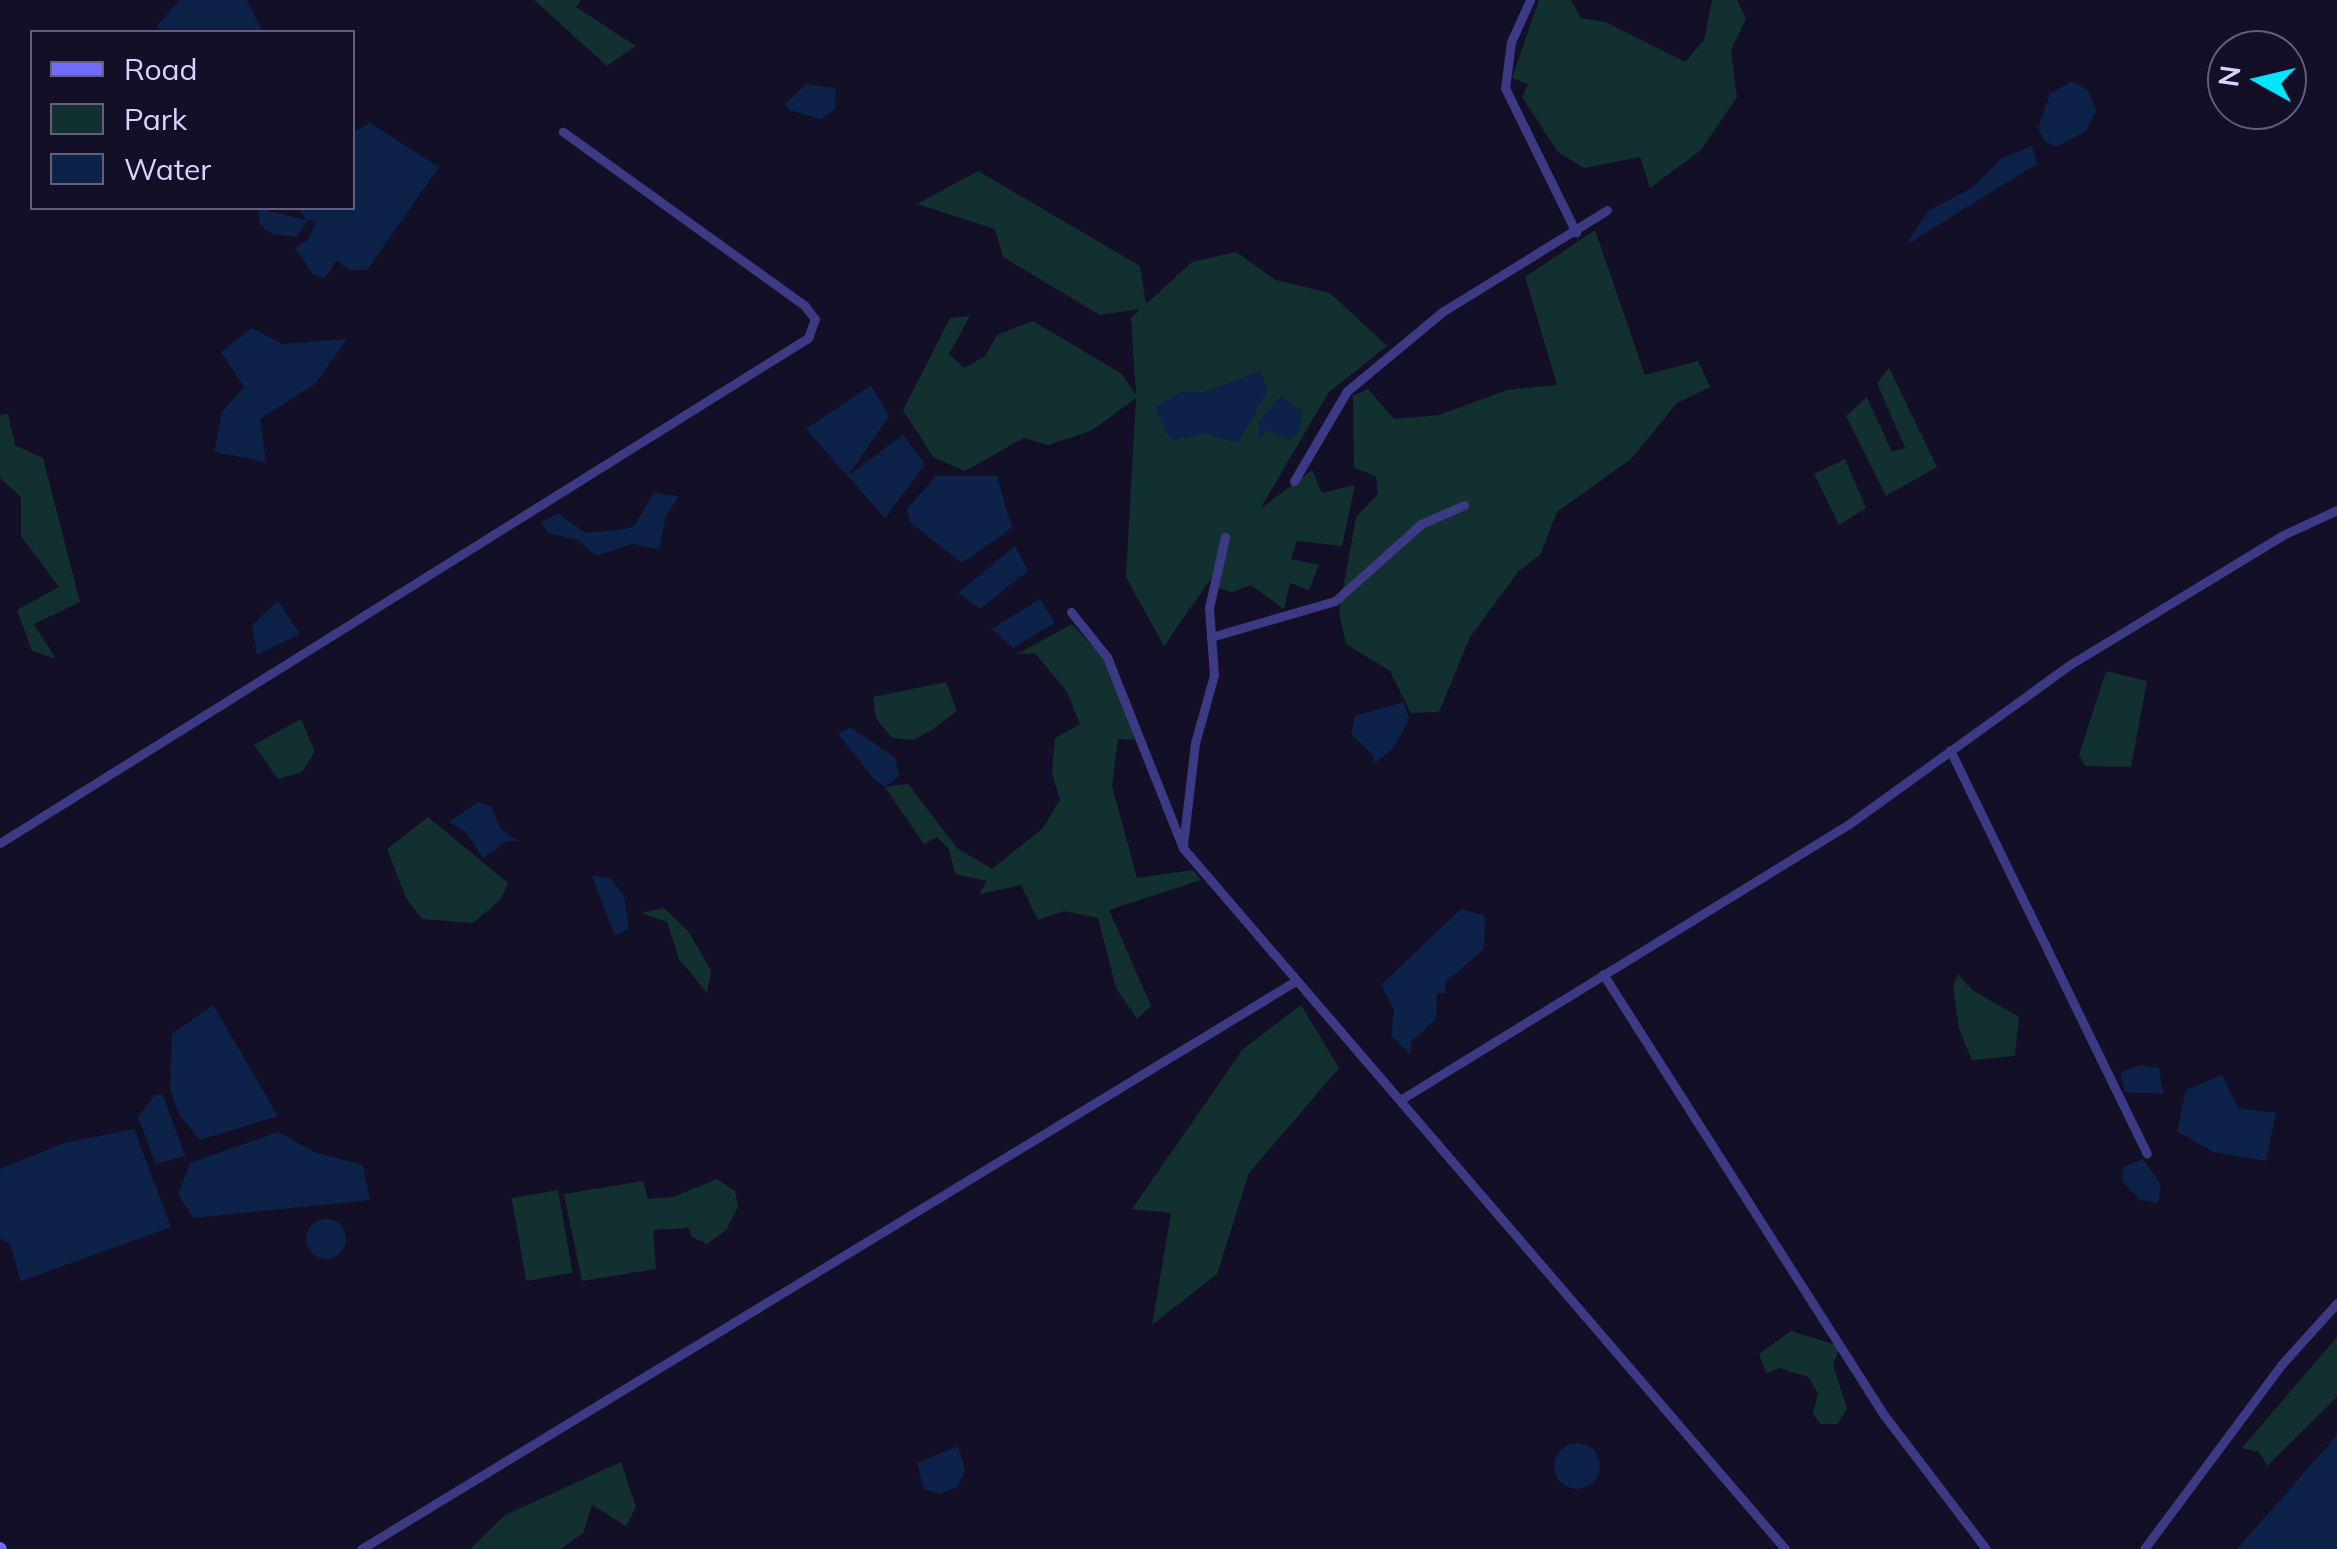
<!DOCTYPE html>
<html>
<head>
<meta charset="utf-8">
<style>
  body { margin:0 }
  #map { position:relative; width:2337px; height:1549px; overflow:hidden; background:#130f26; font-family:Mulish,sans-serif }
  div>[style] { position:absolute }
  .green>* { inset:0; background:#12302f; transform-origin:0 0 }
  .water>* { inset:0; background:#0c2248 }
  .round { border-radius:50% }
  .street>* { height:9px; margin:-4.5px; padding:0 4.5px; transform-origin:4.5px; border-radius:4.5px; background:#3d3a85 }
  .secondary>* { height:12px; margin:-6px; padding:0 6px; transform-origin:6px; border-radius:6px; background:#6f6bff }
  span { translate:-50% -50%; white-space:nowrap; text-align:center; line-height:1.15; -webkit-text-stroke:9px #130f26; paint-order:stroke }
  .legend { position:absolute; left:30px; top:30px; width:325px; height:180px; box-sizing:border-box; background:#130f26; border:2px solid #625e7d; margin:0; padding:12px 18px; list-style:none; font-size:30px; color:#d9d4ff }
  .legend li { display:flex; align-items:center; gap:20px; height:50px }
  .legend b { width:50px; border:2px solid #625e7d }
  .north { position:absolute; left:2207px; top:30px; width:100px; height:100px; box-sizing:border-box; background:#130f26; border:2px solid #625e7d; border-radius:50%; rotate:278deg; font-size:28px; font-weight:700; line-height:40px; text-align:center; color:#d9d4ff }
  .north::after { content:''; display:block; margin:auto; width:35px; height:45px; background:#00e5ff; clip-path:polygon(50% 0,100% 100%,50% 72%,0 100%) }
</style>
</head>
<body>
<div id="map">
  <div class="green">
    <div style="clip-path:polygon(534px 0,581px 0,576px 7px,636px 46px,607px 66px)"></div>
    <div style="clip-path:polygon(1539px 0,1571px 0,1581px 18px,1605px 22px,1685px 62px,1704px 40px,1712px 0,1737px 0,1746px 19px,1731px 50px,1737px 97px,1701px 150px,1650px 188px,1640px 157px,1584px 168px,1558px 152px,1522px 97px,1528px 84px,1512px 78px)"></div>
    <div style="clip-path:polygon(978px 171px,1140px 266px,1146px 304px,1192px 262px,1236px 252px,1276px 280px,1330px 293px,1387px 346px,1329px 392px,1260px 509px,1312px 470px,1322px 493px,1355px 485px,1342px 546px,1297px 541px,1291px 559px,1319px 565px,1309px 590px,1290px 583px,1284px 609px,1251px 585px,1232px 592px,1218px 588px,1222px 563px,1164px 646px,1126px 577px,1136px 398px,1091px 431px,1048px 445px,1024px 438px,965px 471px,933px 457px,903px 410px,950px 318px,970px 316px,949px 354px,964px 368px,985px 356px,997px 335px,1033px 321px,1122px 374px,1136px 395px,1131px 318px,1140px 309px,1100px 315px,1003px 257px,995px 229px,917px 204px)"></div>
    <div style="clip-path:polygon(1595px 230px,1645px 375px,1698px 361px,1710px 387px,1677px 403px,1631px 459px,1557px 512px,1540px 555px,1519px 571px,1470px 637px,1439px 712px,1411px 713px,1390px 671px,1346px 644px,1339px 612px,1356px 517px,1378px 494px,1376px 476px,1354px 468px,1353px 396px,1368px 389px,1394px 419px,1439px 415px,1507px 390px,1557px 385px,1525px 277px)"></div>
    <div style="clip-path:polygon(1889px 368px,1937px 467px,1886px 496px,1846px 416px,1867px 397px,1892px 452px,1905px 448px,1877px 383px)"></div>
    <div style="clip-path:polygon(8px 414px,15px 445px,43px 458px,80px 602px,34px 624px,56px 659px,32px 651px,17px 610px,59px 587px,21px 536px,21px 497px,0 478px,0 415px)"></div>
    <div style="clip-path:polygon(1845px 459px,1866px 508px,1839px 525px,1814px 474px)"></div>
    <div style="clip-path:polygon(1072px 624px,1110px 665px,1135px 740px,1118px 739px,1112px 786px,1137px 878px,1193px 870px,1201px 880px,1109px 910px,1151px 1006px,1137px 1019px,1116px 988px,1098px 918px,1064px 911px,1038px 920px,1021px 885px,979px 894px,987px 881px,955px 874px,949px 849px,937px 837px,924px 844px,885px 787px,908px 784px,957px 848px,992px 869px,1042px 829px,1060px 800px,1052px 773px,1055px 738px,1080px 724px,1067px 692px,1035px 653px,1017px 654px)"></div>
    <div style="clip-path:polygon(2106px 671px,2147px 681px,2131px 767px,2085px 766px,2079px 755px)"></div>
    <div style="clip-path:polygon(946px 682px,957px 711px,932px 730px,913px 740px,892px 738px,876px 718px,873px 697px)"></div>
    <div style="clip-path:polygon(301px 719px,315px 752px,302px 772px,278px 779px,254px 745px)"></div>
    <div style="clip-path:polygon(428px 817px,508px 883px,501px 899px,473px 923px,422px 919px,406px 898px,387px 849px)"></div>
    <div style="clip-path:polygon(664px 908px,689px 932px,711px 971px,707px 993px,679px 959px,667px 922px,641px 913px)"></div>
    <div style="clip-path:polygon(1958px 974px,1972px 990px,2019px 1017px,2015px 1056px,1972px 1060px,1959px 1029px,1953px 986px)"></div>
    <div style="clip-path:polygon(1301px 1005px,1339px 1068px,1249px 1173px,1217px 1274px,1152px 1325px,1171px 1213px,1132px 1209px,1243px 1049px)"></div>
    <div style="clip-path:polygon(717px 1179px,735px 1191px,738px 1207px,726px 1230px,707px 1244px,692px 1237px,689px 1228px,653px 1230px,656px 1269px,582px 1281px,564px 1194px,643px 1181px,648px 1199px,673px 1197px)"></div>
    <div style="left:558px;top:1190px;width:84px;height:47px;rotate:80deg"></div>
    <div style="clip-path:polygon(1791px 1331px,1840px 1346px,1833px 1365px,1847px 1408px,1838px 1424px,1820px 1424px,1813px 1413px,1818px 1393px,1808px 1377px,1780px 1368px,1766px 1373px,1759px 1354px)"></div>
    <div style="clip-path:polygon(2337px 1337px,2337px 1397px,2267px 1466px,2259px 1452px,2242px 1448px)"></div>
    <div style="clip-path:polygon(621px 1462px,636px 1507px,626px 1526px,592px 1505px,583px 1533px,561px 1549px,470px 1549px,505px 1515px)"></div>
  </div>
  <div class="water">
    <div style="clip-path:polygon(180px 0,247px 0,263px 32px,163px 32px,157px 26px)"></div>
    <div style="clip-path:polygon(2072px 81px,2088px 90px,2096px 111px,2086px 131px,2057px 147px,2044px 141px,2038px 128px,2050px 94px)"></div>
    <div style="clip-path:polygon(806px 84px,836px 88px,835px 109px,821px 119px,789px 110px,785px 104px)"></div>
    <div style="clip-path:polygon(370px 123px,439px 167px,367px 270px,349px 270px,337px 260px,325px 278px,313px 274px,295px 248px,309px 239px,316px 220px,308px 221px,297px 237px,272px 234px,260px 225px,258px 208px,306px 220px,299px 208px,352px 208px,353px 132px)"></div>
    <div style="clip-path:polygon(2032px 146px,2037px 164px,1906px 245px,1928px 211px,1972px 188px,2002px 158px)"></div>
    <div style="clip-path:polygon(252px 328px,282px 344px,347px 339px,316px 383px,260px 419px,266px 462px,214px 452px,222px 412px,244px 387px,221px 352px)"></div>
    <div style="clip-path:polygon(1260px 371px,1268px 390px,1238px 443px,1207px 434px,1172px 440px,1165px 432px,1156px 407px,1181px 392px,1205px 392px)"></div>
    <div style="clip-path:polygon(871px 385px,889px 416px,848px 476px,903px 435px,925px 464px,885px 518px,806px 429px)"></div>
    <div style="clip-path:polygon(1281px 396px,1302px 411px,1299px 432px,1290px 440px,1266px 430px,1260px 438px,1259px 421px)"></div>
    <div style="clip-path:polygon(936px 476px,997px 476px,1012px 528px,962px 563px,911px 523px,907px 509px)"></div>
    <div style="clip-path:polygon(654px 493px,679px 496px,666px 516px,659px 549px,633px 544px,596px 556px,578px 540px,548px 533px,541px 522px,558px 513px,585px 533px,620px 530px,634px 526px)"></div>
    <div style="clip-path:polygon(1015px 546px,1028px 571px,980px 609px,958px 593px)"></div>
    <div style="clip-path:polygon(1040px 599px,1055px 623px,1013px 648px,991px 629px)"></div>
    <div style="clip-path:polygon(278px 601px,300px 634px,257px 655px,252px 625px)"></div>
    <div style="clip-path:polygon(1404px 702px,1409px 719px,1393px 749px,1373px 764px,1373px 755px,1351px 734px,1355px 716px)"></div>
    <div style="clip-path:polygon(850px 727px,895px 757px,899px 776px,885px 787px,874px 779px,838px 734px)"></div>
    <div style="clip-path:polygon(478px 802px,491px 806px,501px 829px,518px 841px,507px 841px,483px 858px,466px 832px,449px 822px)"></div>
    <div style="clip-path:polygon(592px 876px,610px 878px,624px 896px,629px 928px,615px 936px)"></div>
    <div style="clip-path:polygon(1461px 909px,1485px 916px,1484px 949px,1445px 983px,1446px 994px,1437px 993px,1436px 1019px,1411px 1042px,1410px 1055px,1391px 1036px,1394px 1010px,1381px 985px)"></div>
    <div style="clip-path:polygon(213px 1005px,278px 1116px,200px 1140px,179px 1114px,170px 1089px,172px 1034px)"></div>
    <div style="clip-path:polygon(2141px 1065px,2159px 1068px,2163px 1094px,2125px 1092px,2120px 1073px)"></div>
    <div style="clip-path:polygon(2222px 1075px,2238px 1108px,2276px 1113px,2266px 1161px,2213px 1152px,2177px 1131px,2186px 1090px)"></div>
    <div style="clip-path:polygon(155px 1095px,163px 1095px,185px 1156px,156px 1164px,138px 1117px)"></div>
    <div style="clip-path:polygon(134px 1129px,171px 1227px,21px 1281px,10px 1244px,0 1239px,0 1169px,64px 1143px)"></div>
    <div style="clip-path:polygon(278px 1132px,314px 1152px,363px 1165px,370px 1200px,193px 1218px,178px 1194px,190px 1163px)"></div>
    <div style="clip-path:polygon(2143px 1159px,2161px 1185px,2158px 1203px,2141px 1200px,2121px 1180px,2124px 1167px)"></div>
    <div class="round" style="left:306px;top:1219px;width:40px;height:40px"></div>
    <div style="clip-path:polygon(2337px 1435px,2337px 1549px,2237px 1549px,2331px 1442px)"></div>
    <div class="round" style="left:1554px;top:1443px;width:46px;height:46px"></div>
    <div style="clip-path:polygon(958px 1446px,965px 1471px,958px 1486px,941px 1494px,924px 1489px,917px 1463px)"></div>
  </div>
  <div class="street">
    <div style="left:1530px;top:0;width:46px;rotate:114.3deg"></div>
    <div style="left:1511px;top:42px;width:46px;rotate:97.4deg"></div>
    <div style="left:1505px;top:88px;width:161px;rotate:63.8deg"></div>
    <div style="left:1294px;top:481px;width:104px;rotate:-59.5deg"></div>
    <div style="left:1347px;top:391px;width:124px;rotate:-39.7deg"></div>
    <div style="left:1442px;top:312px;width:194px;rotate:-31.7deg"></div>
    <div style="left:1071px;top:612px;width:58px;rotate:51.3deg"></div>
    <div style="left:1107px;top:657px;width:206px;rotate:68.3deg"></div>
    <div style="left:1183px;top:848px;width:924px;rotate:49.34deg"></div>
    <div style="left:1211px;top:637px;width:129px;rotate:-16.2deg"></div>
    <div style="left:1335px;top:601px;width:115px;rotate:-41.8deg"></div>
    <div style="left:1421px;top:524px;width:47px;rotate:-23.8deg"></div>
    <div style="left:1950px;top:750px;width:449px;rotate:64deg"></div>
    <div style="left:0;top:843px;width:953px;rotate:-32.01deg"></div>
    <div style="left:808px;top:338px;width:20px;rotate:-70deg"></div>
    <div style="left:815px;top:319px;width:18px;rotate:-128deg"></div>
    <div style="left:804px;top:305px;width:297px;rotate:-144.3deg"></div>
    <div style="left:1183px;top:845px;width:103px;rotate:-83.3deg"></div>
    <div style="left:1195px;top:743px;width:71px;rotate:-74.4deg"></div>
    <div style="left:1214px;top:675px;width:67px;rotate:-94.3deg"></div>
    <div style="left:1209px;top:608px;width:73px;rotate:-77.3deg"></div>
    <div style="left:1603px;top:974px;width:523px;rotate:57.5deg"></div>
    <div style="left:1884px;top:1415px;width:168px;rotate:52.7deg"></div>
    <div style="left:1400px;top:1100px;width:527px;rotate:-31.58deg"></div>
    <div style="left:1849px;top:824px;width:274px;rotate:-35.8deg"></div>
    <div style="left:2071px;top:664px;width:248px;rotate:-31.3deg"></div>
    <div style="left:2283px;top:535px;width:60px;rotate:-24.8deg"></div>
    <div style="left:361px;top:1549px;width:1092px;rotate:-31.29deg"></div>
    <div style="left:2144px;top:1549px;width:229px;rotate:-53.3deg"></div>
    <div style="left:2281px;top:1365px;width:84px;rotate:-47.9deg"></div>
  </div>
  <div class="secondary">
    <div style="left:0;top:1548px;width:1px;rotate:45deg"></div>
  </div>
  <ul class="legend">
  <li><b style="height:12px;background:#6f6bff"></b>Road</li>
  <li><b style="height:28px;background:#12302f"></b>Park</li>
  <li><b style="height:28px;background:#0c2248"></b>Water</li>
  </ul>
  <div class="north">N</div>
</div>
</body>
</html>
